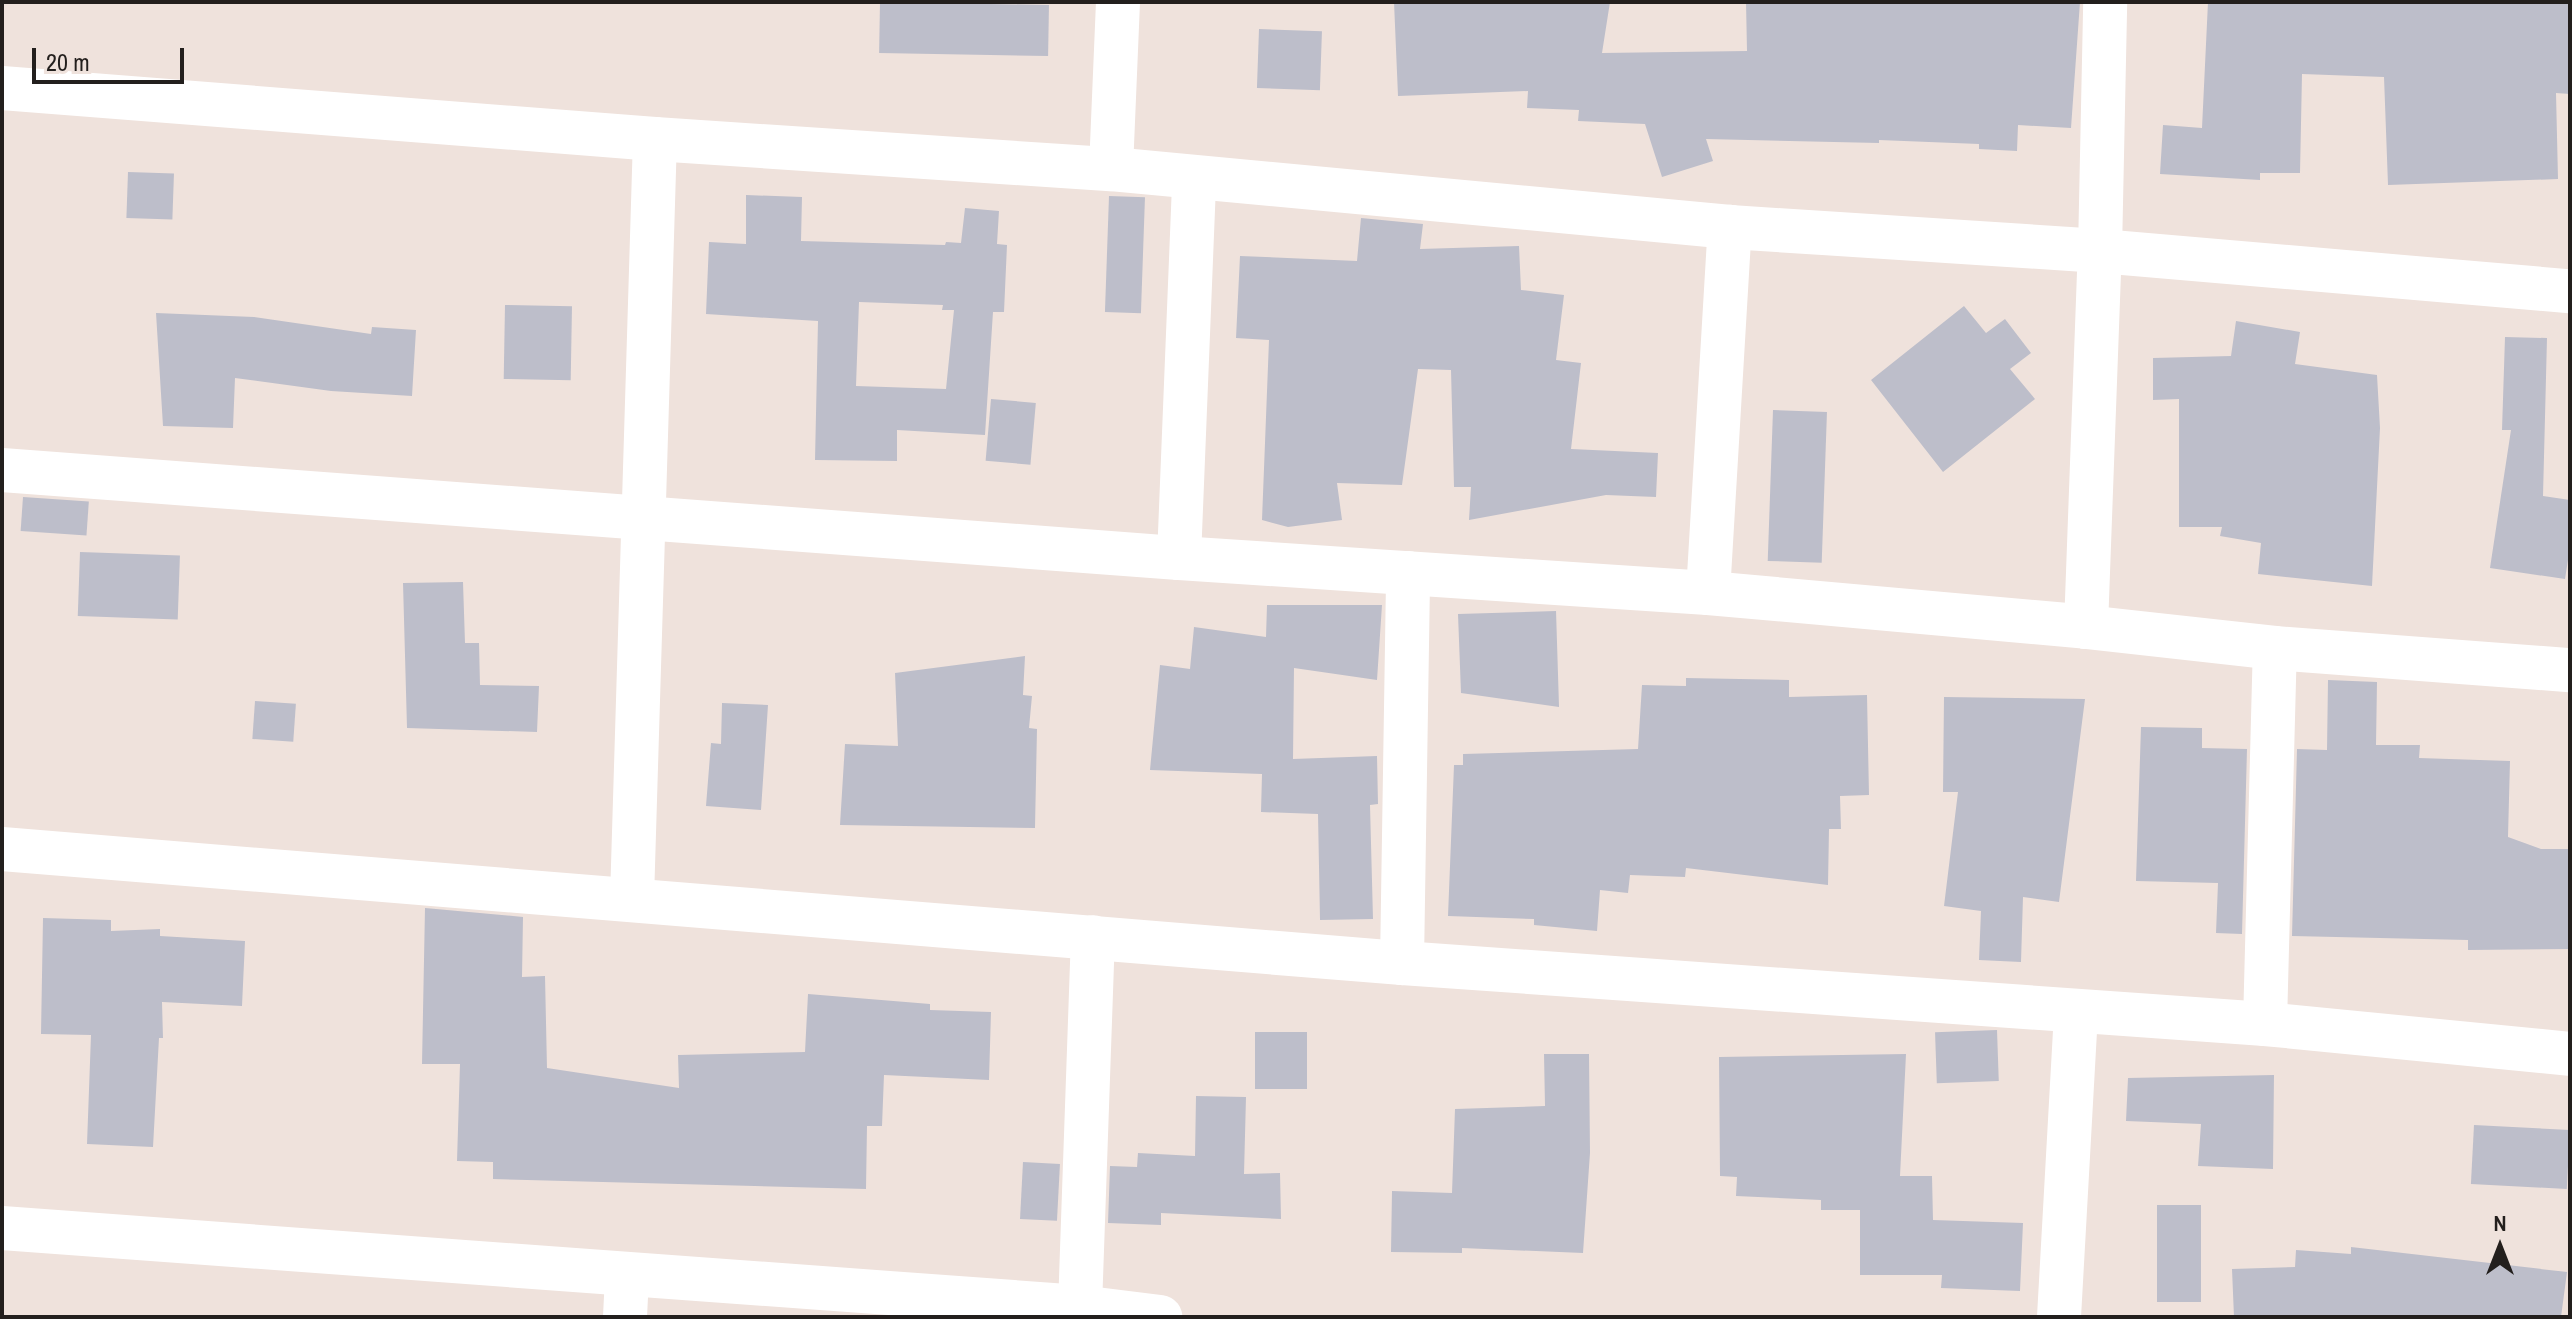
<!DOCTYPE html>
<html>
<head>
<meta charset="utf-8">
<style>
  body { margin:0 }
  #map { position:relative; width:2572px; height:1319px; overflow:hidden; background:#efe2dc; font-family:"Archivo Narrow",sans-serif }
  div>[style] { position:absolute }
  .building>* { inset:0; background:#bdbeca; transform-origin:0 0 }
  .minor>* { height:44px; margin:-22px; padding:0 22px; transform-origin:22px; border-radius:22px; background:#fff }
  span { translate:-50% -50%; white-space:nowrap; text-align:center; line-height:1.15; -webkit-text-stroke:6px #efe2dc; paint-order:stroke }
  .frame { position:absolute; inset:0; border:4px solid #231f1d; pointer-events:none }
  .north { position:absolute; left:2460px; top:1207px; width:80px; height:80px; -webkit-text-stroke:6px #efe2dc; paint-order:stroke; rotate:0deg; font-size:22px; font-weight:700; line-height:32px; text-align:center; color:#231f1d }
  .north::after { content:''; display:block; margin:auto; width:28px; height:36px; background:#231f1d; clip-path:polygon(50% 0,100% 100%,50% 72%,0 100%) }
  .scale { position:absolute; left:32px; top:48px; width:152px; height:36px; box-sizing:border-box; border:4px solid #231f1d; border-top:0; padding-left:10px; font-size:24px; line-height:28px; white-space:nowrap; color:#231f1d; -webkit-text-stroke:6px #efe2dc; paint-order:stroke }
</style>
</head>
<body>
<div id="map">
  <div class="building">
    <div style="left:880px;top:2px;width:169px;height:51px;rotate:1deg"></div>
    <div style="clip-path:polygon(1394px 2px,1610px 2px,1602px 53px,1747px 51px,1746px 2px,2080px 2px,2071px 128px,2018px 125px,2017px 151px,1979px 149px,1979px 144px,1879px 140px,1879px 143px,1706px 139px,1713px 161px,1662px 177px,1645px 124px,1578px 121px,1579px 110px,1527px 108px,1528px 91px,1398px 96px)"></div>
    <div style="clip-path:polygon(2208px 2px,2570px 2px,2570px 94px,2556px 93px,2558px 179px,2388px 185px,2384px 77px,2302px 74px,2300px 173px,2260px 173px,2260px 180px,2160px 174px,2163px 125px,2202px 128px)"></div>
    <div style="left:1259px;top:29px;width:63px;height:59px;rotate:2deg"></div>
    <div style="left:128px;top:172px;width:46px;height:46px;rotate:2deg"></div>
    <div style="clip-path:polygon(evenodd,746px 195px,802px 197px,801px 241px,945px 245px,946px 242px,961px 243px,965px 208px,999px 211px,997px 244px,1007px 245px,1004px 312px,993px 312px,985px 435px,897px 430px,897px 461px,815px 460px,818px 321px,706px 314px,709px 242px,746px 244px,746px 195px,859px 302px,943px 305px,942px 310px,954px 310px,946px 389px,856px 386px,859px 302px)"></div>
    <div style="left:1109px;top:196px;width:36px;height:116px;rotate:2deg"></div>
    <div style="clip-path:polygon(1361px 218px,1423px 224px,1420px 249px,1519px 246px,1521px 290px,1564px 295px,1556px 360px,1581px 363px,1571px 449px,1658px 453px,1656px 497px,1606px 495px,1469px 520px,1471px 487px,1454px 487px,1451px 370px,1418px 369px,1402px 485px,1337px 483px,1342px 520px,1288px 527px,1262px 520px,1269px 340px,1236px 338px,1240px 256px,1357px 261px)"></div>
    <div style="left:505px;top:305px;width:67px;height:74px;rotate:1deg"></div>
    <div style="clip-path:polygon(1964px 306px,1986px 333px,2005px 319px,2031px 353px,2010px 369px,2035px 399px,1943px 472px,1871px 380px)"></div>
    <div style="clip-path:polygon(156px 313px,254px 317px,371px 334px,372px 327px,416px 330px,412px 396px,331px 391px,235px 378px,233px 428px,163px 426px)"></div>
    <div style="clip-path:polygon(2236px 321px,2300px 332px,2295px 364px,2377px 375px,2380px 428px,2372px 586px,2258px 574px,2261px 543px,2220px 536px,2222px 527px,2179px 527px,2179px 399px,2153px 400px,2153px 358px,2231px 356px)"></div>
    <div style="clip-path:polygon(2505px 337px,2547px 338px,2543px 496px,2570px 500px,2570px 547px,2565px 579px,2490px 568px,2511px 430px,2502px 430px)"></div>
    <div style="left:991px;top:399px;width:45px;height:62px;rotate:5deg"></div>
    <div style="left:1773px;top:410px;width:54px;height:151px;rotate:2deg"></div>
    <div style="left:23px;top:497px;width:66px;height:34px;rotate:4deg"></div>
    <div style="left:80px;top:552px;width:100px;height:64px;rotate:2deg"></div>
    <div style="clip-path:polygon(463px 582px,465px 643px,479px 643px,480px 685px,539px 686px,537px 732px,407px 728px,403px 583px)"></div>
    <div style="clip-path:polygon(1267px 605px,1382px 605px,1377px 680px,1294px 668px,1293px 759px,1377px 756px,1378px 804px,1370px 805px,1373px 919px,1320px 920px,1318px 814px,1261px 812px,1262px 774px,1150px 770px,1160px 665px,1190px 669px,1194px 627px,1266px 637px)"></div>
    <div style="clip-path:polygon(1556px 611px,1559px 707px,1461px 693px,1458px 614px)"></div>
    <div style="clip-path:polygon(1025px 656px,1023px 695px,1032px 696px,1029px 728px,1037px 729px,1035px 828px,840px 825px,845px 744px,898px 746px,895px 673px)"></div>
    <div style="clip-path:polygon(1686px 678px,1789px 680px,1789px 697px,1867px 695px,1869px 795px,1840px 796px,1841px 829px,1829px 829px,1828px 885px,1686px 868px,1685px 877px,1630px 875px,1628px 893px,1600px 890px,1597px 931px,1534px 925px,1534px 919px,1448px 916px,1454px 765px,1463px 765px,1463px 754px,1638px 749px,1642px 685px,1686px 686px)"></div>
    <div style="clip-path:polygon(2328px 680px,2377px 682px,2376px 745px,2420px 745px,2419px 758px,2510px 761px,2508px 837px,2541px 849px,2570px 849px,2570px 949px,2468px 950px,2468px 940px,2292px 936px,2297px 749px,2327px 750px)"></div>
    <div style="clip-path:polygon(1944px 697px,2085px 699px,2059px 902px,2023px 897px,2021px 962px,1979px 960px,1981px 911px,1944px 906px,1958px 792px,1943px 792px)"></div>
    <div style="left:255px;top:701px;width:41px;height:38px;rotate:4deg"></div>
    <div style="clip-path:polygon(722px 703px,768px 705px,761px 810px,706px 806px,711px 743px,721px 744px)"></div>
    <div style="clip-path:polygon(2141px 727px,2202px 728px,2202px 748px,2247px 749px,2242px 934px,2216px 933px,2218px 883px,2136px 881px)"></div>
    <div style="clip-path:polygon(425px 908px,523px 917px,522px 977px,545px 976px,547px 1068px,679px 1088px,678px 1055px,805px 1052px,808px 994px,930px 1004px,930px 1010px,991px 1012px,989px 1080px,884px 1075px,882px 1126px,867px 1126px,866px 1189px,493px 1179px,493px 1162px,457px 1161px,460px 1064px,422px 1064px)"></div>
    <div style="clip-path:polygon(43px 918px,111px 920px,111px 931px,160px 929px,160px 936px,245px 941px,242px 1006px,162px 1002px,163px 1038px,159px 1038px,153px 1147px,87px 1144px,91px 1035px,41px 1034px)"></div>
    <div style="left:1997px;top:1030px;width:51px;height:62px;rotate:88deg"></div>
    <div style="left:1255px;top:1032px;width:52px;height:57px"></div>
    <div style="clip-path:polygon(1544px 1054px,1589px 1054px,1590px 1153px,1583px 1253px,1462px 1248px,1462px 1253px,1391px 1252px,1392px 1191px,1452px 1193px,1455px 1109px,1545px 1106px)"></div>
    <div style="clip-path:polygon(1906px 1054px,1900px 1176px,1932px 1176px,1933px 1220px,2023px 1223px,2020px 1291px,1941px 1288px,1942px 1275px,1860px 1275px,1860px 1210px,1821px 1210px,1821px 1200px,1736px 1196px,1737px 1177px,1720px 1176px,1719px 1057px)"></div>
    <div style="clip-path:polygon(2274px 1075px,2273px 1169px,2198px 1166px,2201px 1124px,2126px 1121px,2128px 1078px)"></div>
    <div style="clip-path:polygon(1196px 1096px,1246px 1097px,1244px 1174px,1280px 1173px,1281px 1219px,1161px 1213px,1161px 1225px,1108px 1223px,1110px 1166px,1137px 1167px,1138px 1153px,1195px 1156px)"></div>
    <div style="left:2474px;top:1125px;width:96px;height:59px;rotate:3deg"></div>
    <div style="left:1023px;top:1162px;width:37px;height:57px;rotate:3deg"></div>
    <div style="left:2157px;top:1205px;width:44px;height:97px"></div>
    <div style="clip-path:polygon(2351px 1247px,2567px 1272px,2561px 1317px,2234px 1317px,2232px 1269px,2295px 1267px,2296px 1250px,2351px 1254px)"></div>
  </div>
  <div class="minor">
    <div style="left:2px;top:88px;width:655px;rotate:4.47deg"></div>
    <div style="left:655px;top:139px;width:457px;rotate:3.8deg"></div>
    <div style="left:1111px;top:169px;width:622px;rotate:5.35deg"></div>
    <div style="left:1730px;top:227px;width:371px;rotate:3.7deg"></div>
    <div style="left:2100px;top:251px;width:472px;rotate:4.9deg"></div>
    <div style="left:1111px;top:169px;width:167px;rotate:-87.6deg"></div>
    <div style="left:2px;top:470px;width:1180px;rotate:4.28deg"></div>
    <div style="left:1179px;top:558px;width:530px;rotate:3.79deg"></div>
    <div style="left:1708px;top:593px;width:380px;rotate:5.1deg"></div>
    <div style="left:2086px;top:627px;width:190px;rotate:6.3deg"></div>
    <div style="left:2275px;top:648px;width:296px;rotate:4.3deg"></div>
    <div style="left:1179px;top:558px;width:380px;rotate:-87.7deg"></div>
    <div style="left:1708px;top:593px;width:367px;rotate:-86.6deg"></div>
    <div style="left:2086px;top:627px;width:376px;rotate:-87.9deg"></div>
    <div style="left:2100px;top:251px;width:249px;rotate:-88.8deg"></div>
    <div style="left:2px;top:849px;width:1405px;rotate:4.66deg"></div>
    <div style="left:1402px;top:963px;width:865px;rotate:4.04deg"></div>
    <div style="left:2265px;top:1024px;width:306px;rotate:5.6deg"></div>
    <div style="left:632px;top:899px;width:760px;rotate:-88.27deg"></div>
    <div style="left:1402px;top:963px;width:390px;rotate:-89.1deg"></div>
    <div style="left:2265px;top:1024px;width:376px;rotate:-88.5deg"></div>
    <div style="left:2px;top:1228px;width:1081px;rotate:4.19deg"></div>
    <div style="left:1080px;top:1307px;width:81px;rotate:7.1deg"></div>
    <div style="left:1080px;top:1307px;width:370px;rotate:-88deg"></div>
    <div style="left:625px;top:1317px;width:41px;rotate:-87.2deg"></div>
    <div style="left:2059px;top:1317px;width:305px;rotate:-86.8deg"></div>
  </div>
  <div class="frame"></div>
  <div class="north">N</div>
  <div class="scale">20 m</div>
</div>
</body>
</html>
